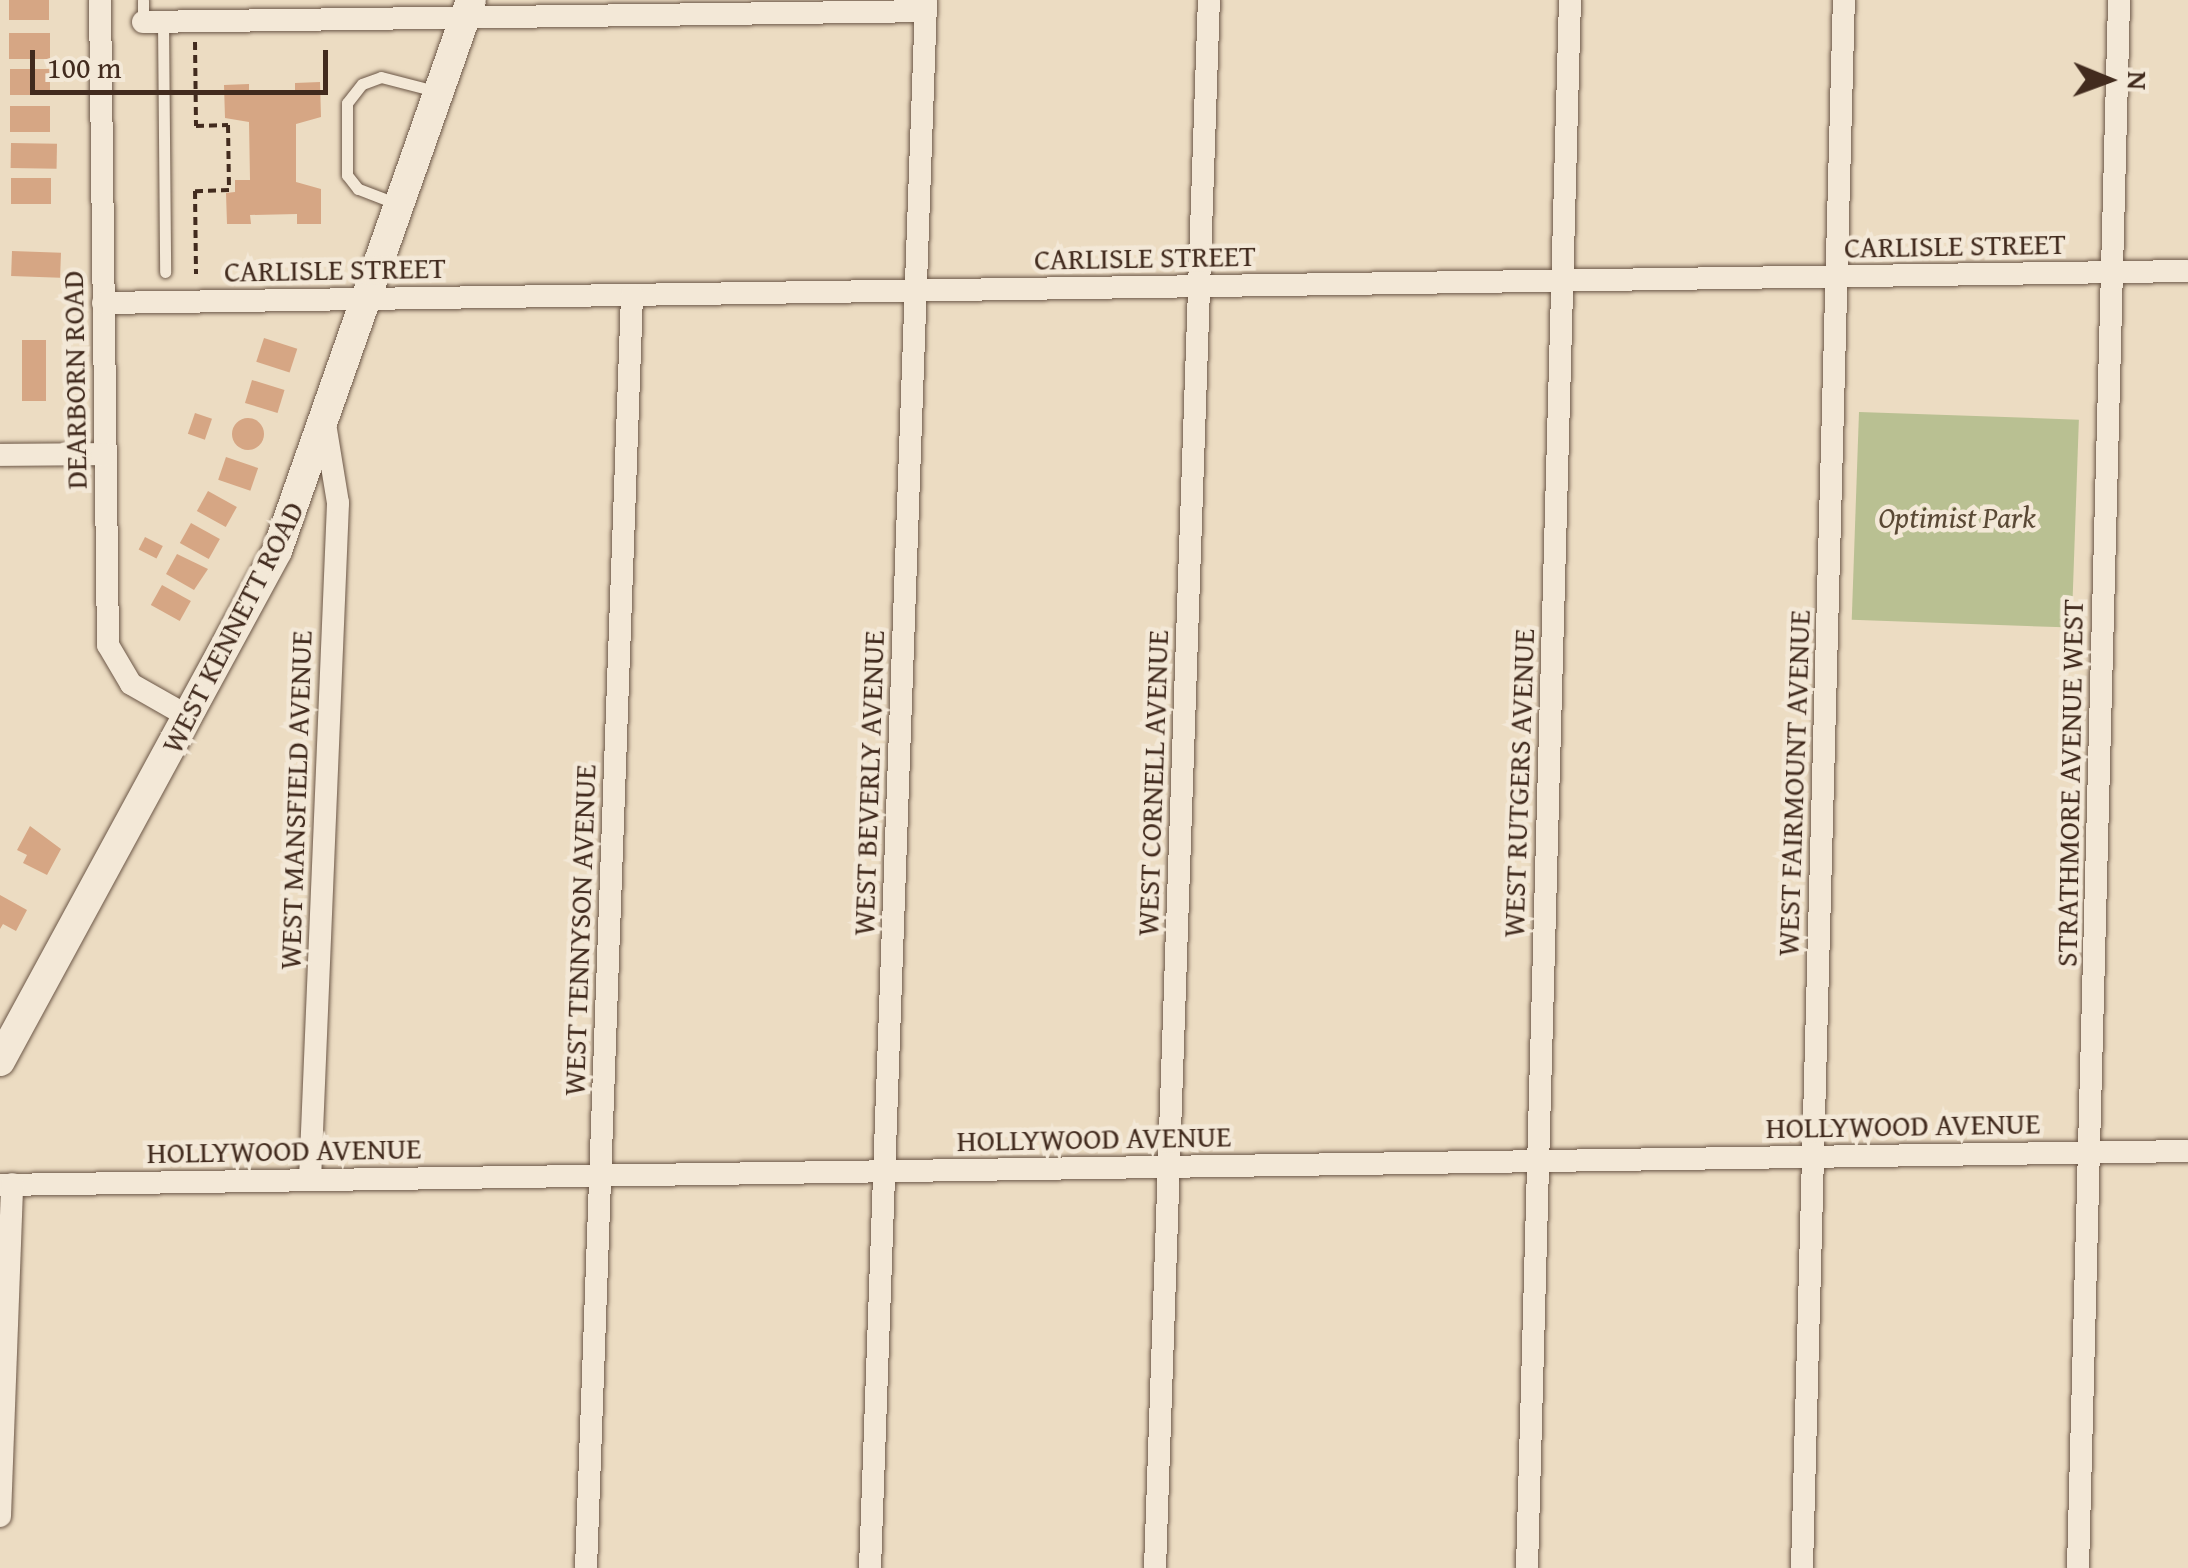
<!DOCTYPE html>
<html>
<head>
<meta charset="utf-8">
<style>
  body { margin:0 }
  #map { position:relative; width:2188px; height:1568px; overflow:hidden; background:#ecdcc2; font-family:"Gentium Book Plus",serif }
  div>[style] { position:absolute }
  .green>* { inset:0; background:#b9c092; transform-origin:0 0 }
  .building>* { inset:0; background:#d6a684; transform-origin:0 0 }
  .round { border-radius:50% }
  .path>* { height:4px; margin-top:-2px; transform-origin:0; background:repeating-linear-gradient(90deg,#422b1e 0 8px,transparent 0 13px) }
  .roads { filter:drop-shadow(0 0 2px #6c5747) drop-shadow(0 0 2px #6c5747) }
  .service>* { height:11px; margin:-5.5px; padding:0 5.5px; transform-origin:5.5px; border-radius:5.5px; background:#f3e8d7 }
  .minor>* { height:22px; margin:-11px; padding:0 11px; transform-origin:11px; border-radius:11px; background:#f3e8d7 }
  .tertiary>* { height:30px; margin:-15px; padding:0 15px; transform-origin:15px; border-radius:15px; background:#f3e8d7 }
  span { translate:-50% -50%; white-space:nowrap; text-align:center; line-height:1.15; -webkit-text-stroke:9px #f3e8d7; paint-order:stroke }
  .street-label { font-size:30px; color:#422b1e }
  .park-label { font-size:30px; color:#5a4935; font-style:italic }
  .north { position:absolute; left:2058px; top:30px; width:100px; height:100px; -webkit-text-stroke:8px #f3e8d7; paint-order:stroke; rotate:91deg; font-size:28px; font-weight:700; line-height:40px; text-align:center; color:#422b1e }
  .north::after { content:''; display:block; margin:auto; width:35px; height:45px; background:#422b1e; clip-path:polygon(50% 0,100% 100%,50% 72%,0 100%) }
  .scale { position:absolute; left:30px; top:50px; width:298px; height:45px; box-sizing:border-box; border:5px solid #422b1e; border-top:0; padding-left:12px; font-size:30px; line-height:35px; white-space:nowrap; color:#422b1e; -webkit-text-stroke:8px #f3e8d7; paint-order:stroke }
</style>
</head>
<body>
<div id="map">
  <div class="green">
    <div style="left:1859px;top:412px;width:220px;height:208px;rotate:2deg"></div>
  </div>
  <div class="building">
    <div style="left:9px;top:0;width:40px;height:20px"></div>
    <div style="left:9px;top:33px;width:41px;height:26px"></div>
    <div style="left:50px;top:69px;width:26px;height:40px;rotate:90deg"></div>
    <div style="clip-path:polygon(320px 82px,321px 117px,296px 124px,296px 182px,321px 189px,321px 224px,297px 224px,297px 214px,250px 215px,251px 224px,227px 224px,226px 193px,235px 192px,235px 180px,250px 180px,249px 122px,225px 118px,224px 85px,249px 84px,249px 94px,295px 93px,295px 83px)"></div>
    <div style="left:10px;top:106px;width:40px;height:26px"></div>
    <div style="left:11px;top:143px;width:46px;height:25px;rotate:1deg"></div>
    <div style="left:11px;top:178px;width:40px;height:26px"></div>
    <div style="left:12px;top:251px;width:49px;height:25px;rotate:2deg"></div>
    <div style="left:264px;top:338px;width:35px;height:25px;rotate:18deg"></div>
    <div style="left:22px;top:340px;width:24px;height:61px"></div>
    <div style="left:252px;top:380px;width:34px;height:24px;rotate:17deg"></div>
    <div style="left:195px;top:413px;width:18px;height:22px;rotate:19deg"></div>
    <div class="round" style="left:232px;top:418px;width:32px;height:32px"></div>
    <div style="left:226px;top:457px;width:34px;height:24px;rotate:19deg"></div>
    <div style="left:208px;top:491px;width:33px;height:23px;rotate:29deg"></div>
    <div style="left:191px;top:523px;width:33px;height:23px;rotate:29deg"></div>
    <div style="left:145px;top:537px;width:20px;height:14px;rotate:27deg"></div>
    <div style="clip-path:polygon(177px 554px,208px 569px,194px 590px,166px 574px)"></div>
    <div style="left:162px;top:585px;width:33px;height:23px;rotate:29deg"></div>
    <div style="clip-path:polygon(30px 826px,61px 849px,47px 875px,23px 863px,27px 855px,17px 850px)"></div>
    <div style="clip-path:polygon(0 895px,27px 910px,16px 931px,3px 924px,0 929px)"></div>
  </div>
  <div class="path">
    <div style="left:195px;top:42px;width:84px;rotate:89.3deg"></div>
    <div style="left:196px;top:126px;width:32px;rotate:-2deg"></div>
    <div style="left:228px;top:125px;width:65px;rotate:89.1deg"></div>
    <div style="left:229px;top:190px;width:34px;rotate:178deg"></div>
    <div style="left:195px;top:191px;width:83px;rotate:89.3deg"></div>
  </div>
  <div class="roads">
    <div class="service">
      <div style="left:143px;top:0;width:22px;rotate:90deg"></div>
      <div style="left:163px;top:22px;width:250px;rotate:89.5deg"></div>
      <div style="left:395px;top:203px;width:40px;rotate:-159deg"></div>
      <div style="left:358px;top:189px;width:18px;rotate:-128deg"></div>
      <div style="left:347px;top:175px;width:72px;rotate:-90deg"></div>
      <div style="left:347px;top:103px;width:24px;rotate:-52deg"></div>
      <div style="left:362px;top:84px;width:20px;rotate:-20deg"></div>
      <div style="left:381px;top:77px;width:56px;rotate:14.5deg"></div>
    </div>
    <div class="minor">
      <div style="left:100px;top:0;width:645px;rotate:89.29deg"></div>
      <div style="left:108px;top:645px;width:45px;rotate:59.5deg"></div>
      <div style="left:131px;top:684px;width:67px;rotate:29.6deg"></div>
      <div style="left:143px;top:22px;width:783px;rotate:-0.8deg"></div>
      <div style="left:103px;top:303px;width:2085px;rotate:-0.88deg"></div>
      <div style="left:0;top:455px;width:105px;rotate:-0.5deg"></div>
      <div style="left:310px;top:1180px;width:678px;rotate:-87.63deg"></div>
      <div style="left:338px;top:503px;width:80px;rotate:-99.3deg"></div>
      <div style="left:0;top:1185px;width:2188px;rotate:-0.89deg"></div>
      <div style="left:0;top:1516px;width:332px;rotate:-87.9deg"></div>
      <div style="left:586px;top:1568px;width:1274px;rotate:-87.93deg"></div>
      <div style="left:870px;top:1568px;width:1569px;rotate:-87.95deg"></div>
      <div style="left:1155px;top:1568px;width:1569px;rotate:-88.03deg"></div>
      <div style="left:1527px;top:1568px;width:1569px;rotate:-88.43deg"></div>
      <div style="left:1802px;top:1568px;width:1569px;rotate:-88.47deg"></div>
      <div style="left:2078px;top:1568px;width:1569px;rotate:-88.5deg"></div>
    </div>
    <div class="tertiary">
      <div style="left:0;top:1061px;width:580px;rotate:-61.49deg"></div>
      <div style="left:277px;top:551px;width:584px;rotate:-70.6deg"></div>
    </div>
  </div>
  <div class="street-label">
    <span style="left:1955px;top:245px;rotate:-1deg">CARLISLE STREET</span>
    <span style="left:1145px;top:257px;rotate:-1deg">CARLISLE STREET</span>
    <span style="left:335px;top:269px;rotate:-1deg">CARLISLE STREET</span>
    <span style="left:74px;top:380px;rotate:-91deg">DEARBORN ROAD</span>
    <span style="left:232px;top:627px;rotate:-63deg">WEST KENNETT ROAD</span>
    <span style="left:868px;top:783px;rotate:-88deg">WEST BEVERLY AVENUE</span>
    <span style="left:1152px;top:783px;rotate:-88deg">WEST CORNELL AVENUE</span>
    <span style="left:1518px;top:783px;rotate:-88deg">WEST RUTGERS AVENUE</span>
    <span style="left:1793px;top:783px;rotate:-88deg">WEST FAIRMOUNT AVENUE</span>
    <span style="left:2069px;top:783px;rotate:-89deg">STRATHMORE AVENUE WEST</span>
    <span style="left:295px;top:800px;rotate:-88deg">WEST MANSFIELD AVENUE</span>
    <span style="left:579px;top:930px;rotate:-88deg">WEST TENNYSON AVENUE</span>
    <span style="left:1903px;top:1125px;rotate:-1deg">HOLLYWOOD AVENUE</span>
    <span style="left:1094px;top:1138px;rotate:-1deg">HOLLYWOOD AVENUE</span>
    <span style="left:284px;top:1150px;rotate:-1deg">HOLLYWOOD AVENUE</span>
  </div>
  <div class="park-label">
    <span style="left:1957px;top:517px">Optimist Park</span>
  </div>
  <div class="north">N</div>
  <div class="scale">100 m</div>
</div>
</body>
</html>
